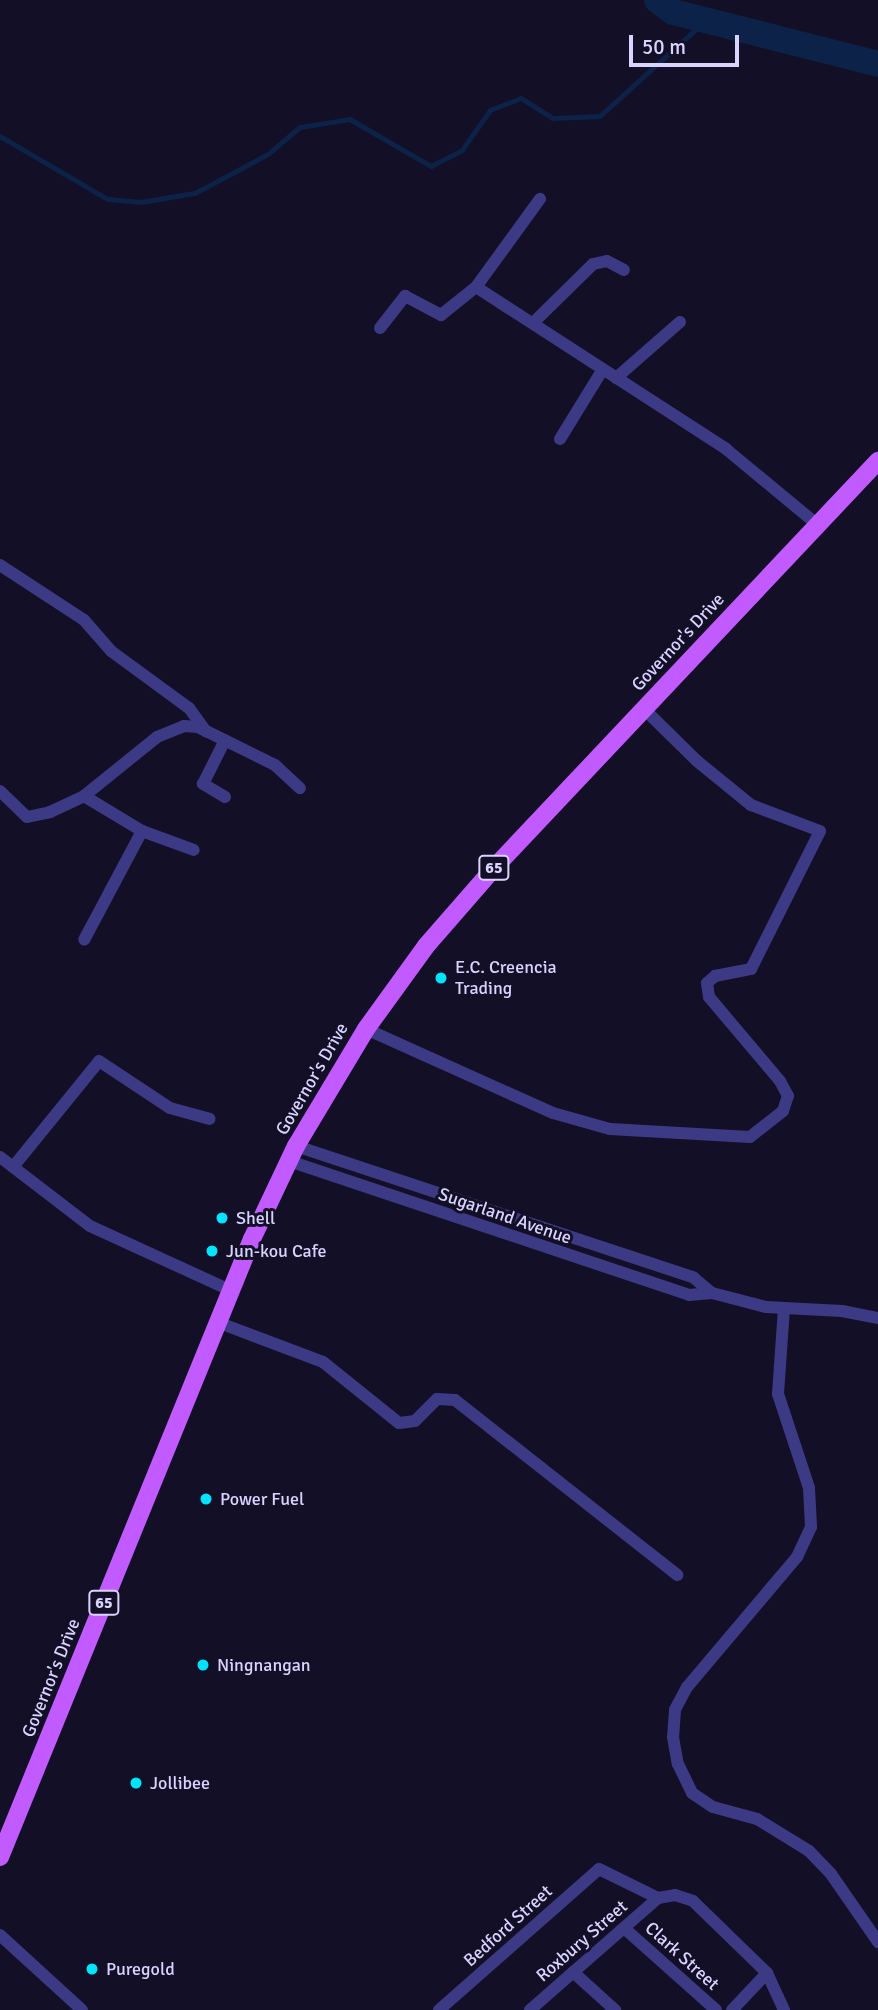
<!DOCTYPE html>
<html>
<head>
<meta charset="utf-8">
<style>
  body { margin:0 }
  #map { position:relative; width:878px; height:2010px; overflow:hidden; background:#130f26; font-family:Signika,sans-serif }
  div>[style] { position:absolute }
  .stream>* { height:4.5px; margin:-2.25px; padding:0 2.25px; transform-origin:2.25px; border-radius:2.25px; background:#0c2248 }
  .river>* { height:26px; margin:-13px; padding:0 13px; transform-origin:13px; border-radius:13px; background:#0c2248 }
  .minor>* { height:12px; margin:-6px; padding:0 6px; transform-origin:6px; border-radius:6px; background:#3d3a85 }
  .primary>* { height:18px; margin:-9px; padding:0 9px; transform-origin:9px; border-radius:9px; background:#c25bff }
  .dots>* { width:19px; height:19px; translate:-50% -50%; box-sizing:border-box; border:4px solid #130f26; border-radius:50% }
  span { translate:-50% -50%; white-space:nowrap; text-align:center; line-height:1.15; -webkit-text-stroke:6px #130f26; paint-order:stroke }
  .shield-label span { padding:2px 5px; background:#130f26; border:2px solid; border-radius:5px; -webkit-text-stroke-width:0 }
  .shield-label { font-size:16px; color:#d9d4ff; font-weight:700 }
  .street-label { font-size:18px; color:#d9d4ff }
  .poi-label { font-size:18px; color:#d9d4ff }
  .left { translate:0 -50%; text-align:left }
  .scale { position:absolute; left:629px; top:35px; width:110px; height:32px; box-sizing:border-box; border:4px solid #d9d4ff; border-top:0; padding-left:9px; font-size:21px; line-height:24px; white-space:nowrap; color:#d9d4ff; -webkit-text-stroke:5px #130f26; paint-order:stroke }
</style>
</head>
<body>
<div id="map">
  <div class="stream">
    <div style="left:0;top:136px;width:125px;rotate:30.3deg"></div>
    <div style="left:108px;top:199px;width:33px;rotate:5deg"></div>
    <div style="left:141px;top:202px;width:55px;rotate:-9.5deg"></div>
    <div style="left:195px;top:193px;width:83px;rotate:-28.1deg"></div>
    <div style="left:268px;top:154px;width:42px;rotate:-40.2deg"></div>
    <div style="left:300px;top:127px;width:51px;rotate:-9.1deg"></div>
    <div style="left:350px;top:119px;width:94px;rotate:30.1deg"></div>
    <div style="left:431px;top:166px;width:35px;rotate:-27deg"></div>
    <div style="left:462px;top:150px;width:49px;rotate:-55deg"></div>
    <div style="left:490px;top:110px;width:33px;rotate:-21deg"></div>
    <div style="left:521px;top:98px;width:38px;rotate:32deg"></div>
    <div style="left:553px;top:118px;width:47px;rotate:-2.4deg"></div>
    <div style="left:600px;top:116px;width:143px;rotate:-42.2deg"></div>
  </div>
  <div class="river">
    <div style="left:657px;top:0;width:20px;rotate:37deg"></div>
    <div style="left:673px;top:12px;width:211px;rotate:14.2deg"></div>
  </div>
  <div class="minor">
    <div style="left:476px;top:287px;width:109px;rotate:-54deg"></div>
    <div style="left:533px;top:323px;width:84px;rotate:-44.5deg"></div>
    <div style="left:593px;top:264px;width:14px;rotate:-12deg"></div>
    <div style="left:607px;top:261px;width:19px;rotate:28deg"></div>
    <div style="left:380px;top:328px;width:41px;rotate:-52deg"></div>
    <div style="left:405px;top:296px;width:41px;rotate:27.8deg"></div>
    <div style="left:441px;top:315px;width:45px;rotate:-38.7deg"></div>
    <div style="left:476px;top:287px;width:298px;rotate:32.9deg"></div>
    <div style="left:726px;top:449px;width:119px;rotate:39.6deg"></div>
    <div style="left:616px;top:378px;width:85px;rotate:-41.2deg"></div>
    <div style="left:560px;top:439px;width:82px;rotate:-58.4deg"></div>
    <div style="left:0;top:565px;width:100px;rotate:33.2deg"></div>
    <div style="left:84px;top:620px;width:41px;rotate:48.9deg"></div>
    <div style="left:111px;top:651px;width:97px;rotate:36.2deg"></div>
    <div style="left:189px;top:708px;width:29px;rotate:54deg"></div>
    <div style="left:0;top:791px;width:37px;rotate:44deg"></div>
    <div style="left:27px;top:817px;width:24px;rotate:-12deg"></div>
    <div style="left:50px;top:812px;width:38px;rotate:-25deg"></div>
    <div style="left:84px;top:796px;width:94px;rotate:-38.9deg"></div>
    <div style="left:157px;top:737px;width:29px;rotate:-22deg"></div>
    <div style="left:184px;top:726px;width:14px;rotate:4deg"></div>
    <div style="left:198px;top:727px;width:86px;rotate:26.3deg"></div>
    <div style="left:275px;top:765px;width:34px;rotate:43deg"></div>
    <div style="left:84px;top:796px;width:68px;rotate:31.1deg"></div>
    <div style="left:142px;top:831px;width:123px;rotate:118deg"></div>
    <div style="left:225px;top:797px;width:26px;rotate:-149deg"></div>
    <div style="left:203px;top:784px;width:49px;rotate:-63.4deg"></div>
    <div style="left:142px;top:831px;width:55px;rotate:20.1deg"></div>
    <div style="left:366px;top:1029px;width:205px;rotate:24.2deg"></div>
    <div style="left:553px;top:1113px;width:59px;rotate:15.7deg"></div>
    <div style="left:610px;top:1129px;width:140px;rotate:3.3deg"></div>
    <div style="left:750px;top:1137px;width:42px;rotate:-38.2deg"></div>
    <div style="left:783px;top:1111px;width:16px;rotate:-72deg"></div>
    <div style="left:788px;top:1096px;width:17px;rotate:-118deg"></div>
    <div style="left:780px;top:1081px;width:110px;rotate:-130.2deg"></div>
    <div style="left:709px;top:997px;width:14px;rotate:-98deg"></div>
    <div style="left:707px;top:983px;width:11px;rotate:-41deg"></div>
    <div style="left:715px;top:976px;width:37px;rotate:-11deg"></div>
    <div style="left:751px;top:969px;width:154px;rotate:-63.4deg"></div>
    <div style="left:820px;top:831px;width:74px;rotate:-159.4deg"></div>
    <div style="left:751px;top:805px;width:70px;rotate:-140.8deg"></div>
    <div style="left:697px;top:761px;width:74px;rotate:-135.5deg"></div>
    <div style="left:296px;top:1146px;width:419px;rotate:18.3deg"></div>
    <div style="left:694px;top:1278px;width:23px;rotate:40deg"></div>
    <div style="left:0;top:1157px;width:113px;rotate:37.5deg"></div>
    <div style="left:90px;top:1226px;width:154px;rotate:24.6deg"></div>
    <div style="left:289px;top:1161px;width:422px;rotate:18.5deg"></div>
    <div style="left:689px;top:1295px;width:23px;rotate:-5deg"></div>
    <div style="left:712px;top:1293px;width:56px;rotate:14.5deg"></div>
    <div style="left:766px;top:1307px;width:76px;rotate:3deg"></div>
    <div style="left:842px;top:1311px;width:37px;rotate:11deg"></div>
    <div style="left:13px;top:1167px;width:136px;rotate:-50.9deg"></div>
    <div style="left:99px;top:1061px;width:85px;rotate:33.5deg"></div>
    <div style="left:170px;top:1108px;width:41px;rotate:15.4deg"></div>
    <div style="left:784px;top:1308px;width:86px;rotate:94deg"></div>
    <div style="left:778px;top:1394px;width:99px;rotate:71.7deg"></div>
    <div style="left:809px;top:1488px;width:39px;rotate:87deg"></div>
    <div style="left:811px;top:1527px;width:33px;rotate:115deg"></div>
    <div style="left:797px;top:1557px;width:170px;rotate:130.2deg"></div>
    <div style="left:687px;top:1687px;width:26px;rotate:118deg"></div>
    <div style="left:675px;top:1710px;width:27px;rotate:94deg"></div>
    <div style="left:673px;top:1737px;width:27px;rotate:80deg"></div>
    <div style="left:678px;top:1764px;width:32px;rotate:64deg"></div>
    <div style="left:692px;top:1793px;width:25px;rotate:34deg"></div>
    <div style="left:713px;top:1807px;width:46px;rotate:15.3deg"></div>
    <div style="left:757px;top:1819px;width:61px;rotate:31.6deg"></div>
    <div style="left:809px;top:1851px;width:32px;rotate:46deg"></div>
    <div style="left:831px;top:1874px;width:83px;rotate:55.3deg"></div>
    <div style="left:217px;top:1322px;width:113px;rotate:20.7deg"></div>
    <div style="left:323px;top:1362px;width:97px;rotate:38.8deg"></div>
    <div style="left:399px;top:1423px;width:16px;rotate:-7deg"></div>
    <div style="left:415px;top:1421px;width:31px;rotate:-45deg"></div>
    <div style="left:437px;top:1399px;width:18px;rotate:3deg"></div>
    <div style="left:455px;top:1400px;width:283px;rotate:38.2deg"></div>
    <div style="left:624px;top:1928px;width:123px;rotate:41.7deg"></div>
    <div style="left:0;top:1935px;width:111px;rotate:42.4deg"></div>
    <div style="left:573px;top:1972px;width:57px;rotate:42.1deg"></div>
    <div style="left:439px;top:2010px;width:213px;rotate:-41.4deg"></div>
    <div style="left:599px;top:1869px;width:66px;rotate:26.2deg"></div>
    <div style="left:658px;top:1898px;width:17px;rotate:-10deg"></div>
    <div style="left:675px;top:1895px;width:19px;rotate:18deg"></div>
    <div style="left:693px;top:1901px;width:103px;rotate:44.2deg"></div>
    <div style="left:767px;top:1973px;width:41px;rotate:65.3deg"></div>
    <div style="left:530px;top:2010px;width:170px;rotate:-41.2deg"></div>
    <div style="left:732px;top:2010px;width:51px;rotate:-46.6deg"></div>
  </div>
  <div class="primary">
    <div style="left:0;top:1857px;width:667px;rotate:-67.82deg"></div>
    <div style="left:252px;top:1239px;width:103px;rotate:-64.7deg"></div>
    <div style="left:296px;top:1146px;width:136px;rotate:-59.1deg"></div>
    <div style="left:366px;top:1029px;width:102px;rotate:-54.1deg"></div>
    <div style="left:426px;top:946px;width:103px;rotate:-48.9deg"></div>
    <div style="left:494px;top:868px;width:560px;rotate:-46.67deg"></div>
  </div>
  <div class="dots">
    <div style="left:441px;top:978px;background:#00e5ff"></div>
    <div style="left:222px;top:1218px;background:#00e5ff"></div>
    <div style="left:212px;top:1251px;background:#00e5ff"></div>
    <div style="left:206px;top:1499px;background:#00e5ff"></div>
    <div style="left:203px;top:1665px;background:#00e5ff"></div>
    <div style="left:136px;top:1783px;background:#00e5ff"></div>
    <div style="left:92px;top:1969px;background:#00e5ff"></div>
  </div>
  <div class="shield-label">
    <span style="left:494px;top:868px">65</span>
    <span style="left:104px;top:1603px">65</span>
  </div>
  <div class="street-label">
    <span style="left:678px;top:642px;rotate:-47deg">Governor's Drive</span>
    <span style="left:312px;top:1079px;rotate:-60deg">Governor's Drive</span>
    <span style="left:505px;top:1216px;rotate:19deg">Sugarland Avenue</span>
    <span style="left:51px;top:1678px;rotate:-68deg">Governor's Drive</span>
    <span style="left:508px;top:1926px;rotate:-42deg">Bedford Street</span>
    <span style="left:582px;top:1941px;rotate:-41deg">Roxbury Street</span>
    <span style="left:682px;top:1956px;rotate:42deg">Clark Street</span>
  </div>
  <div class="poi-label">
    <span class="left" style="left:455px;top:978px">E.C. Creencia<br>Trading</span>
    <span class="left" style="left:236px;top:1218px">Shell</span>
    <span class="left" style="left:226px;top:1251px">Jun-kou Cafe</span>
    <span class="left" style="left:220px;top:1499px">Power Fuel</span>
    <span class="left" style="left:217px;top:1665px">Ningnangan</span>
    <span class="left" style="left:150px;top:1783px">Jollibee</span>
    <span class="left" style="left:106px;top:1969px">Puregold</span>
  </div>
  <div class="scale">50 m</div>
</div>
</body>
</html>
